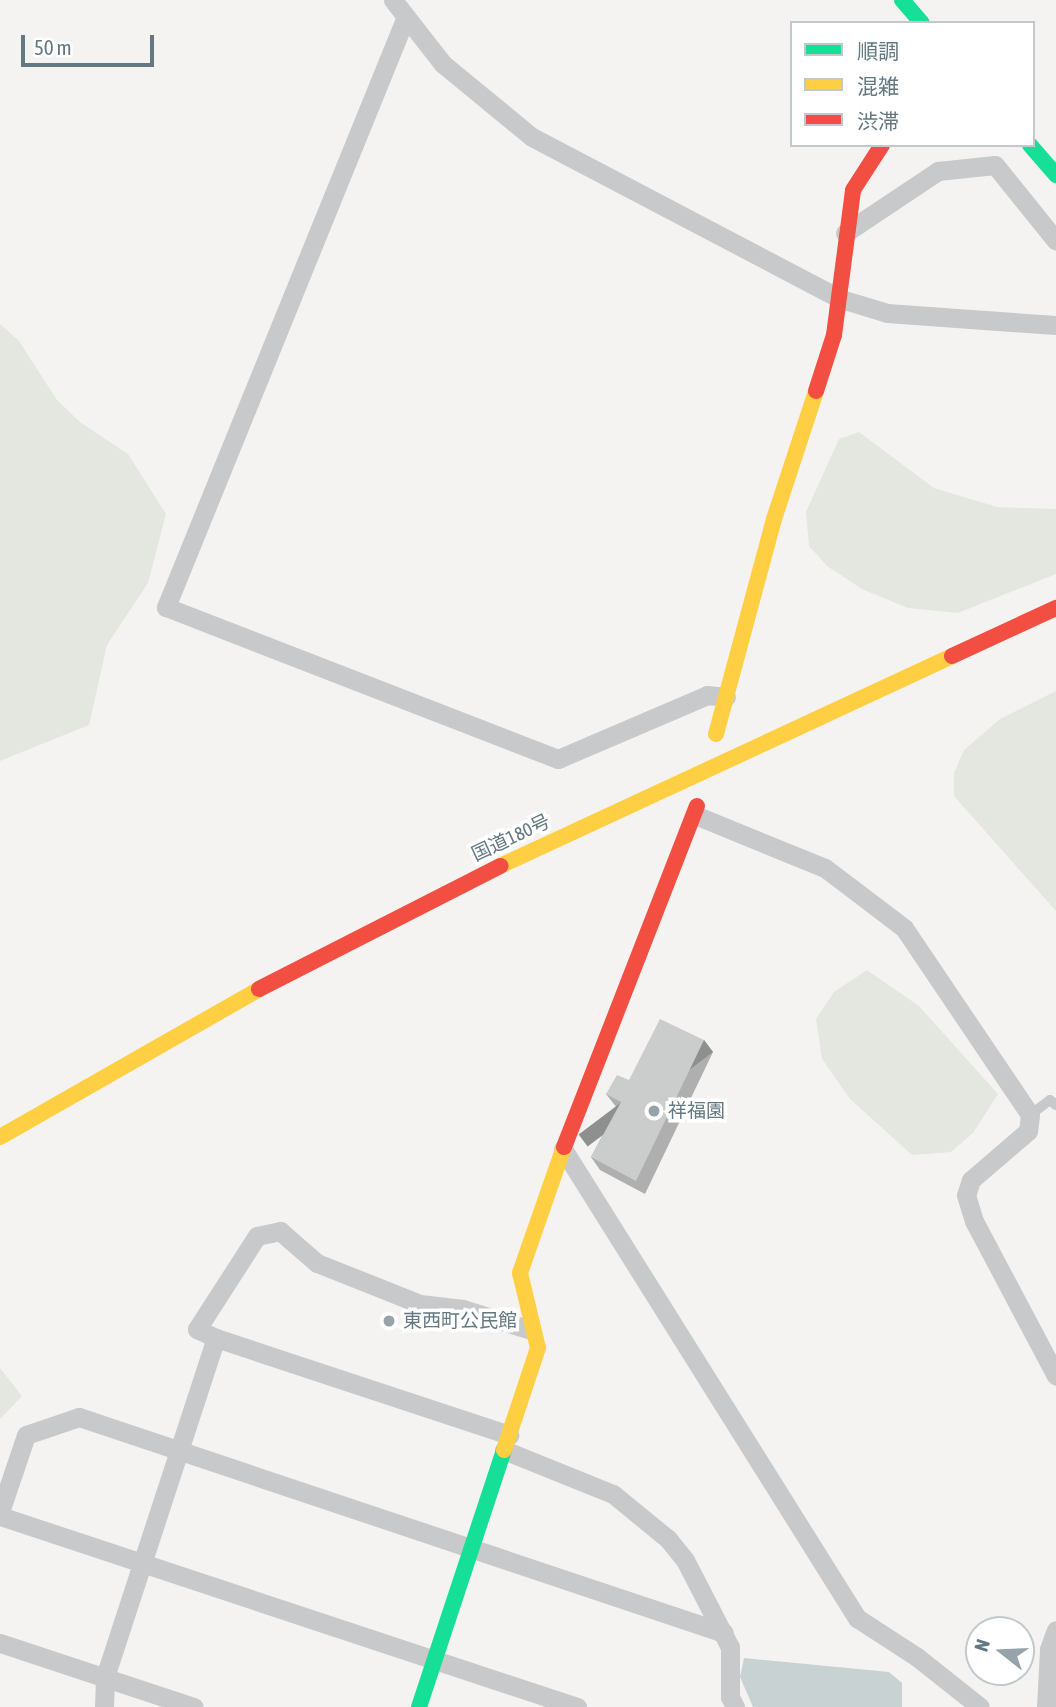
<!DOCTYPE html>
<html>
<head>
<meta charset="utf-8">
<style>
  body { margin:0 }
  #map { position:relative; width:1056px; height:1707px; overflow:hidden; background:#f4f3f2; font-family:"Asap Condensed","Noto Sans JP",sans-serif }
  div>[style] { position:absolute }
  .green>* { inset:0; background:#e4e6e0 }
  .water>* { inset:0; background:#c8d2d3 }
  .lane>* { height:10px; margin:-5px; padding:0 5px; transform-origin:5px; border-radius:5px; background:#c8c9ca }
  .street>* { height:19px; margin:-9.5px; padding:0 9.5px; transform-origin:9.5px; border-radius:9.5px; background:#c8c9ca }
  .fast>* { height:16px; margin:-8px; padding:0 8px; transform-origin:8px; border-radius:8px; background:#16e098 }
  .slow>* { height:16px; margin:-8px; padding:0 8px; transform-origin:8px; border-radius:8px; background:#ffcf43 }
  .jam>* { height:16px; margin:-8px; padding:0 8px; transform-origin:8px; border-radius:8px; background:#f24e42 }
  .wall>* { inset:0; background:#afafaf }
  .shaded-wall>* { inset:0; background:#8e8f8f; transform-origin:0 0 }
  .building>* { inset:0; background:#cbcccc }
  .dots>* { width:19px; height:19px; translate:-50% -50%; box-sizing:border-box; border:4px solid #fff; border-radius:50% }
  span { translate:-50% -50%; white-space:nowrap; text-align:center; line-height:1.15; -webkit-text-stroke:7px #fff; paint-order:stroke }
  .street-label { font-size:19px; color:#647881 }
  .poi-label { font-size:19px; color:#647881 }
  .left { translate:0 -50%; text-align:left }
  .legend { position:absolute; left:790px; top:21px; width:245px; height:126px; box-sizing:border-box; background:#fff; border:2px solid #c1c9cd; margin:0; padding:9px 12px; list-style:none; font-size:21px; color:#647881 }
  .legend li { display:flex; align-items:center; gap:14px; height:35px }
  .legend b { width:35px; border:2px solid #c1c9cd }
  .north { position:absolute; left:965px; top:1616px; width:70px; height:70px; box-sizing:border-box; background:#fff; border:2px solid #c1c9cd; border-radius:50%; rotate:288deg; font-size:19px; font-weight:700; line-height:28px; text-align:center; color:#647881 }
  .north::after { content:''; display:block; margin:auto; width:24px; height:32px; background:#96a3a9; clip-path:polygon(50% 0,100% 100%,50% 72%,0 100%) }
  .scale { position:absolute; left:21px; top:35px; width:133px; height:32px; box-sizing:border-box; border:4px solid #647881; border-top:0; padding-left:9px; font-size:21px; line-height:24px; white-space:nowrap; color:#647881; -webkit-text-stroke:5px #fff; paint-order:stroke }
</style>
</head>
<body>
<div id="map">
  <div class="green">
    <div style="clip-path:polygon(0 324px,19px 341px,57px 400px,80px 422px,128px 454px,166px 514px,148px 583px,107px 645px,89px 725px,0 761px)"></div>
    <div style="clip-path:polygon(859px 432px,934px 488px,997px 507px,1056px 509px,1056px 574px,958px 613px,908px 608px,862px 589px,827px 566px,809px 546px,806px 512px,839px 439px)"></div>
    <div style="clip-path:polygon(1056px 691px,1056px 911px,954px 796px,954px 773px,964px 750px,1000px 719px)"></div>
    <div style="clip-path:polygon(867px 970px,919px 1006px,998px 1094px,973px 1133px,951px 1152px,912px 1155px,850px 1099px,822px 1059px,816px 1019px,834px 992px)"></div>
    <div style="clip-path:polygon(0 1368px,22px 1396px,0 1419px)"></div>
  </div>
  <div class="water">
    <div style="clip-path:polygon(744px 1658px,889px 1672px,902px 1683px,902px 1707px,753px 1707px,740px 1677px)"></div>
  </div>
  <div class="lane">
    <div style="left:1030px;top:1115px;width:25px;rotate:-37deg"></div>
    <div style="left:1050px;top:1100px;width:8px;rotate:40deg"></div>
  </div>
  <div class="street">
    <div style="left:393px;top:0;width:81px;rotate:52deg"></div>
    <div style="left:443px;top:64px;width:115px;rotate:39.4deg"></div>
    <div style="left:532px;top:137px;width:349px;rotate:27.7deg"></div>
    <div style="left:841px;top:299px;width:48px;rotate:16.9deg"></div>
    <div style="left:887px;top:313px;width:169px;rotate:4.1deg"></div>
    <div style="left:405px;top:19px;width:635px;rotate:112.12deg"></div>
    <div style="left:166px;top:607px;width:420px;rotate:21.2deg"></div>
    <div style="left:558px;top:759px;width:162px;rotate:-23.2deg"></div>
    <div style="left:707px;top:695px;width:19px;rotate:6deg"></div>
    <div style="left:845px;top:233px;width:112px;rotate:-33.7deg"></div>
    <div style="left:938px;top:171px;width:57px;rotate:-6deg"></div>
    <div style="left:995px;top:165px;width:97px;rotate:51.2deg"></div>
    <div style="left:695px;top:815px;width:140px;rotate:22.2deg"></div>
    <div style="left:825px;top:868px;width:99px;rotate:37.2deg"></div>
    <div style="left:904px;top:928px;width:225px;rotate:56deg"></div>
    <div style="left:1030px;top:1115px;width:16px;rotate:97deg"></div>
    <div style="left:1028px;top:1131px;width:75px;rotate:139.3deg"></div>
    <div style="left:971px;top:1180px;width:16px;rotate:108deg"></div>
    <div style="left:966px;top:1195px;width:27px;rotate:73deg"></div>
    <div style="left:974px;top:1221px;width:175px;rotate:62.1deg"></div>
    <div style="left:563px;top:1149px;width:554px;rotate:57.92deg"></div>
    <div style="left:857px;top:1618px;width:72px;rotate:33deg"></div>
    <div style="left:917px;top:1657px;width:80px;rotate:38.4deg"></div>
    <div style="left:216px;top:1338px;width:309px;rotate:18.3deg"></div>
    <div style="left:504px;top:1450px;width:118px;rotate:22deg"></div>
    <div style="left:613px;top:1494px;width:71px;rotate:39.3deg"></div>
    <div style="left:668px;top:1539px;width:27px;rotate:51deg"></div>
    <div style="left:685px;top:1560px;width:98px;rotate:62.7deg"></div>
    <div style="left:730px;top:1647px;width:50px;rotate:90deg"></div>
    <div style="left:730px;top:1697px;width:11px;rotate:63deg"></div>
    <div style="left:0;top:1512px;width:81px;rotate:-71.3deg"></div>
    <div style="left:26px;top:1435px;width:56px;rotate:-18.8deg"></div>
    <div style="left:79px;top:1417px;width:680px;rotate:18.51deg"></div>
    <div style="left:0;top:1516px;width:608px;rotate:18.32deg"></div>
    <div style="left:0;top:1643px;width:204px;rotate:18.3deg"></div>
    <div style="left:104px;top:1707px;width:30px;rotate:-88deg"></div>
    <div style="left:105px;top:1677px;width:357px;rotate:-71.9deg"></div>
    <div style="left:216px;top:1338px;width:21px;rotate:-155deg"></div>
    <div style="left:197px;top:1329px;width:111px;rotate:-57.2deg"></div>
    <div style="left:257px;top:1236px;width:24px;rotate:-12deg"></div>
    <div style="left:280px;top:1231px;width:49px;rotate:40.9deg"></div>
    <div style="left:317px;top:1263px;width:111px;rotate:21.7deg"></div>
    <div style="left:420px;top:1304px;width:43px;rotate:6.6deg"></div>
    <div style="left:463px;top:1309px;width:71px;rotate:17.2deg"></div>
    <div style="left:1046px;top:1707px;width:58px;rotate:-87deg"></div>
    <div style="left:1049px;top:1649px;width:20px;rotate:-70deg"></div>
  </div>
  <div class="fast">
    <div style="left:902px;top:0;width:30px;rotate:49deg"></div>
    <div style="left:1030px;top:145px;width:40px;rotate:49deg"></div>
    <div style="left:419px;top:1707px;width:271px;rotate:-71.7deg"></div>
  </div>
  <div class="slow">
    <div style="left:716px;top:734px;width:223px;rotate:-74.9deg"></div>
    <div style="left:774px;top:519px;width:135px;rotate:-71.8deg"></div>
    <div style="left:500px;top:866px;width:498px;rotate:-24.9deg"></div>
    <div style="left:0;top:1137px;width:298px;rotate:-29.7deg"></div>
    <div style="left:504px;top:1450px;width:108px;rotate:-71.6deg"></div>
    <div style="left:538px;top:1348px;width:77px;rotate:-103.5deg"></div>
    <div style="left:520px;top:1273px;width:133px;rotate:-70.8deg"></div>
  </div>
  <div class="jam">
    <div style="left:816px;top:391px;width:59px;rotate:-72.2deg"></div>
    <div style="left:834px;top:335px;width:146px;rotate:-82.5deg"></div>
    <div style="left:853px;top:190px;width:54px;rotate:-57.2deg"></div>
    <div style="left:952px;top:656px;width:115px;rotate:-24.8deg"></div>
    <div style="left:259px;top:989px;width:271px;rotate:-27deg"></div>
    <div style="left:564px;top:1147px;width:366px;rotate:-68.7deg"></div>
  </div>
  <div class="wall">
    <div style="clip-path:polygon(704px 1040px,713px 1052px,645px 1194px,600px 1170px,591px 1157px,617px 1108px,606px 1094px,629px 1080px)"></div>
  </div>
  <div class="shaded-wall">
    <div style="left:704px;top:1040px;width:15px;height:157px;rotate:53deg"></div>
  </div>
  <div class="building">
    <div style="clip-path:polygon(660px 1019px,704px 1040px,636px 1181px,591px 1157px,621px 1102px,606px 1094px,617px 1075px,629px 1080px)"></div>
  </div>
  <div class="dots">
    <div style="left:654px;top:1111px;background:#96a3a9"></div>
    <div style="left:389px;top:1321px;background:#96a3a9"></div>
  </div>
  <div class="street-label">
    <span style="left:511px;top:838px;rotate:-25deg">国道180号</span>
  </div>
  <div class="poi-label">
    <span class="left" style="left:668px;top:1111px">祥福園</span>
    <span class="left" style="left:403px;top:1321px">東西町公民館</span>
  </div>
  <ul class="legend">
  <li><b style="height:9px;background:#16e098"></b>順調</li>
  <li><b style="height:9px;background:#ffcf43"></b>混雑</li>
  <li><b style="height:9px;background:#f24e42"></b>渋滞</li>
  </ul>
  <div class="north">N</div>
  <div class="scale">50 m</div>
</div>
</body>
</html>
